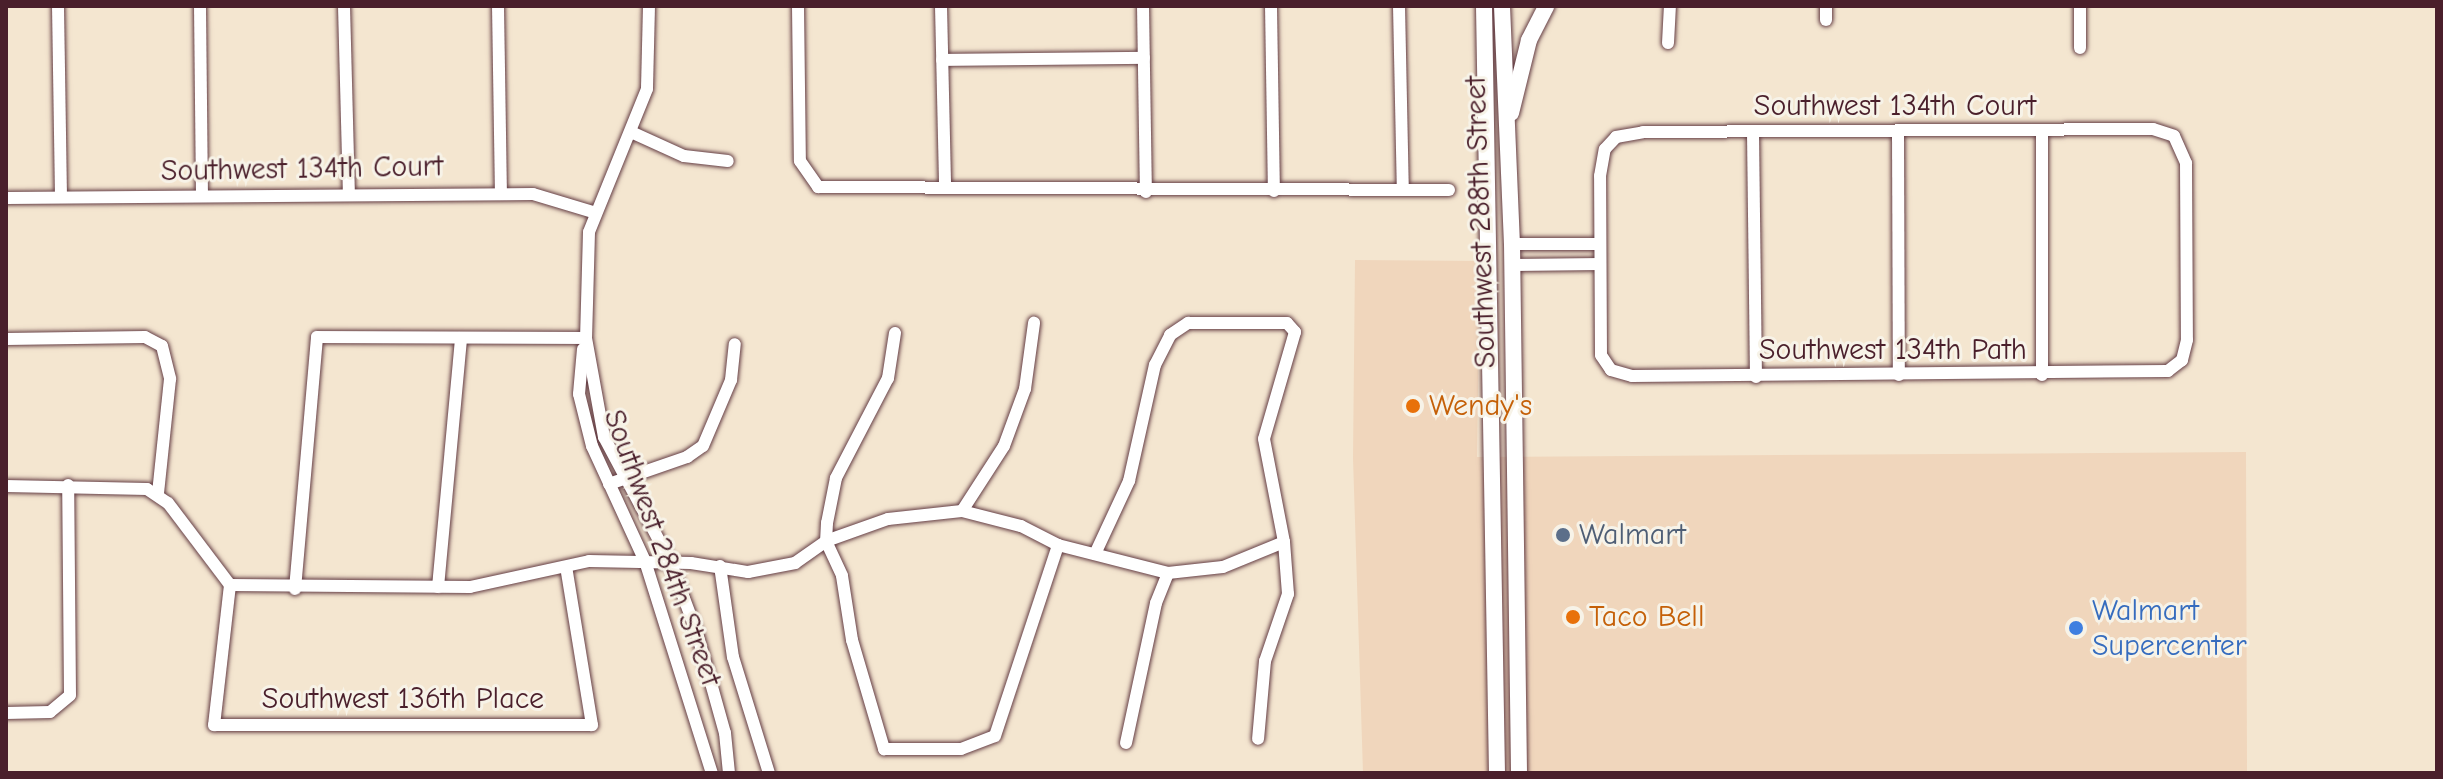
<!DOCTYPE html>
<html>
<head>
<meta charset="utf-8">
<style>
  body { margin:0 }
  #map { position:relative; width:2443px; height:779px; overflow:hidden; background:#f4e6d0; font-family:"Comic Neue",sans-serif }
  div>[style] { position:absolute }
  .built>* { inset:0; background:#f0d6bc }
  .roads { filter:drop-shadow(0 0 2px #643d44) drop-shadow(0 0 2px #643d44) }
  .street>* { height:12px; margin:-6px; padding:0 6px; transform-origin:6px; border-radius:6px; background:#fff }
  .secondary>* { height:16px; margin:-8px; padding:0 8px; transform-origin:8px; border-radius:8px; background:#fff }
  .dots>* { width:22px; height:22px; translate:-50% -50%; box-sizing:border-box; border:4px solid #f7f3e8; border-radius:50% }
  span { translate:-50% -50%; white-space:nowrap; text-align:center; line-height:1.15; -webkit-text-stroke:6px #f7f3e8; paint-order:stroke }
  .street-label { font-size:30px; color:#4a1f2b }
  .food-label { font-size:30px; color:#c56008 }
  .left { translate:0 -50%; text-align:left }
  .service-label { font-size:30px; color:#4e5e75 }
  .shop-label { font-size:30px; color:#366cbe }
  .frame { position:absolute; inset:0; border:8px solid #4a1f2b; pointer-events:none }
</style>
</head>
<body>
<div id="map">
  <div class="built">
    <div style="clip-path:polygon(1355px 260px,1480px 261px,1477px 457px,2246px 452px,2247px 773px,1363px 773px,1353px 458px)"></div>
  </div>
  <div class="roads">
    <div class="street">
      <div style="left:58px;top:6px;width:191px;rotate:89.1deg"></div>
      <div style="left:200px;top:6px;width:190px;rotate:89.4deg"></div>
      <div style="left:344px;top:6px;width:189px;rotate:88.5deg"></div>
      <div style="left:498px;top:6px;width:187px;rotate:89.1deg"></div>
      <div style="left:649px;top:6px;width:83px;rotate:91.4deg"></div>
      <div style="left:647px;top:89px;width:154px;rotate:112.1deg"></div>
      <div style="left:589px;top:232px;width:106px;rotate:91.6deg"></div>
      <div style="left:586px;top:338px;width:101px;rotate:79.7deg"></div>
      <div style="left:604px;top:437px;width:140px;rotate:62deg"></div>
      <div style="left:670px;top:561px;width:77px;rotate:69.4deg"></div>
      <div style="left:697px;top:633px;width:104px;rotate:74.4deg"></div>
      <div style="left:725px;top:733px;width:40px;rotate:84.3deg"></div>
      <div style="left:798px;top:6px;width:155px;rotate:89.3deg"></div>
      <div style="left:800px;top:161px;width:32px;rotate:55deg"></div>
      <div style="left:818px;top:187px;width:631px;rotate:0.27deg"></div>
      <div style="left:941px;top:6px;width:181px;rotate:88.7deg"></div>
      <div style="left:1143px;top:6px;width:186px;rotate:89.1deg"></div>
      <div style="left:1271px;top:6px;width:185px;rotate:89.1deg"></div>
      <div style="left:1399px;top:6px;width:184px;rotate:88.8deg"></div>
      <div style="left:1826px;top:6px;width:14px;rotate:90deg"></div>
      <div style="left:2080px;top:6px;width:42px;rotate:90deg"></div>
      <div style="left:1668px;top:43px;width:37px;rotate:-87deg"></div>
      <div style="left:942px;top:60px;width:202px;rotate:-0.6deg"></div>
      <div style="left:2153px;top:129px;width:22px;rotate:18deg"></div>
      <div style="left:2174px;top:136px;width:30px;rotate:66deg"></div>
      <div style="left:2186px;top:163px;width:177px;rotate:89.7deg"></div>
      <div style="left:2187px;top:340px;width:21px;rotate:104deg"></div>
      <div style="left:2182px;top:360px;width:18px;rotate:142deg"></div>
      <div style="left:2168px;top:371px;width:536px;rotate:179.47deg"></div>
      <div style="left:1632px;top:376px;width:22px;rotate:-164deg"></div>
      <div style="left:1611px;top:370px;width:18px;rotate:-124deg"></div>
      <div style="left:1601px;top:355px;width:179px;rotate:-90.3deg"></div>
      <div style="left:1600px;top:176px;width:27px;rotate:-80deg"></div>
      <div style="left:1605px;top:149px;width:16px;rotate:-47deg"></div>
      <div style="left:1616px;top:137px;width:27px;rotate:-10deg"></div>
      <div style="left:1643px;top:132px;width:510px;rotate:-0.34deg"></div>
      <div style="left:2042px;top:131px;width:244px;rotate:90deg"></div>
      <div style="left:631px;top:132px;width:58px;rotate:24.4deg"></div>
      <div style="left:684px;top:156px;width:44px;rotate:6.5deg"></div>
      <div style="left:1898px;top:132px;width:243px;rotate:89.8deg"></div>
      <div style="left:1753px;top:133px;width:244px;rotate:89.3deg"></div>
      <div style="left:6px;top:198px;width:527px;rotate:-0.43deg"></div>
      <div style="left:533px;top:194px;width:66px;rotate:16.8deg"></div>
      <div style="left:1512px;top:244px;width:88px"></div>
      <div style="left:1513px;top:265px;width:87px;rotate:-0.7deg"></div>
      <div style="left:895px;top:333px;width:46px;rotate:98.8deg"></div>
      <div style="left:888px;top:378px;width:113px;rotate:117.5deg"></div>
      <div style="left:836px;top:478px;width:46px;rotate:101.3deg"></div>
      <div style="left:827px;top:523px;width:18px;rotate:93deg"></div>
      <div style="left:826px;top:541px;width:38px;rotate:65deg"></div>
      <div style="left:842px;top:576px;width:65px;rotate:81.1deg"></div>
      <div style="left:852px;top:640px;width:114px;rotate:73.6deg"></div>
      <div style="left:884px;top:749px;width:77px"></div>
      <div style="left:961px;top:749px;width:36px;rotate:-21deg"></div>
      <div style="left:995px;top:736px;width:201px;rotate:-71.7deg"></div>
      <div style="left:6px;top:339px;width:139px;rotate:-0.8deg"></div>
      <div style="left:145px;top:337px;width:19px;rotate:28deg"></div>
      <div style="left:162px;top:346px;width:34px;rotate:76deg"></div>
      <div style="left:170px;top:379px;width:116px;rotate:96deg"></div>
      <div style="left:583px;top:349px;width:45px;rotate:95.1deg"></div>
      <div style="left:579px;top:394px;width:54px;rotate:76deg"></div>
      <div style="left:592px;top:446px;width:127px;rotate:65.3deg"></div>
      <div style="left:645px;top:561px;width:222px;rotate:72.5deg"></div>
      <div style="left:609px;top:484px;width:83px;rotate:-19.1deg"></div>
      <div style="left:687px;top:457px;width:19px;rotate:-35deg"></div>
      <div style="left:703px;top:446px;width:72px;rotate:-67deg"></div>
      <div style="left:731px;top:380px;width:36px;rotate:-84deg"></div>
      <div style="left:6px;top:486px;width:141px;rotate:1.2deg"></div>
      <div style="left:147px;top:489px;width:25px;rotate:34deg"></div>
      <div style="left:168px;top:503px;width:103px;rotate:52.9deg"></div>
      <div style="left:962px;top:511px;width:77px;rotate:-57.1deg"></div>
      <div style="left:1004px;top:446px;width:61px;rotate:-69.8deg"></div>
      <div style="left:1025px;top:389px;width:67px;rotate:-82.2deg"></div>
      <div style="left:1095px;top:554px;width:81px;rotate:-65deg"></div>
      <div style="left:1129px;top:481px;width:119px;rotate:-77.4deg"></div>
      <div style="left:1155px;top:365px;width:34px;rotate:-63deg"></div>
      <div style="left:1170px;top:335px;width:22px;rotate:-34deg"></div>
      <div style="left:1188px;top:323px;width:99px"></div>
      <div style="left:1287px;top:323px;width:12px;rotate:48deg"></div>
      <div style="left:1295px;top:332px;width:111px;rotate:106.2deg"></div>
      <div style="left:1264px;top:439px;width:105px;rotate:79deg"></div>
      <div style="left:1284px;top:542px;width:52px;rotate:85.6deg"></div>
      <div style="left:1288px;top:594px;width:71px;rotate:108.9deg"></div>
      <div style="left:1265px;top:661px;width:78px;rotate:95.1deg"></div>
      <div style="left:720px;top:566px;width:92px;rotate:81.9deg"></div>
      <div style="left:733px;top:657px;width:121px;rotate:72.8deg"></div>
      <div style="left:230px;top:585px;width:240px;rotate:0.5deg"></div>
      <div style="left:470px;top:587px;width:122px;rotate:-12.3deg"></div>
      <div style="left:589px;top:561px;width:102px;rotate:1.1deg"></div>
      <div style="left:691px;top:563px;width:58px;rotate:9deg"></div>
      <div style="left:748px;top:572px;width:48px;rotate:-10.8deg"></div>
      <div style="left:795px;top:563px;width:38px;rotate:-35deg"></div>
      <div style="left:826px;top:541px;width:66px;rotate:-19.5deg"></div>
      <div style="left:888px;top:519px;width:74px;rotate:-6.2deg"></div>
      <div style="left:962px;top:511px;width:61px;rotate:14.3deg"></div>
      <div style="left:1021px;top:526px;width:42px;rotate:27.2deg"></div>
      <div style="left:1058px;top:545px;width:114px;rotate:14.3deg"></div>
      <div style="left:1168px;top:573px;width:55px;rotate:-6.2deg"></div>
      <div style="left:1223px;top:567px;width:66px;rotate:-22.3deg"></div>
      <div style="left:230px;top:585px;width:141px;rotate:96.5deg"></div>
      <div style="left:214px;top:725px;width:378px"></div>
      <div style="left:592px;top:725px;width:160px;rotate:-99.3deg"></div>
      <div style="left:438px;top:587px;width:250px;rotate:-84.7deg"></div>
      <div style="left:295px;top:589px;width:253px;rotate:-85deg"></div>
      <div style="left:317px;top:337px;width:269px;rotate:0.2deg"></div>
      <div style="left:6px;top:713px;width:44px;rotate:-1.3deg"></div>
      <div style="left:50px;top:712px;width:26px;rotate:-40deg"></div>
      <div style="left:70px;top:695px;width:210px;rotate:-90.5deg"></div>
      <div style="left:1126px;top:743px;width:143px;rotate:-77.9deg"></div>
      <div style="left:1156px;top:603px;width:32px;rotate:-68deg"></div>
    </div>
    <div class="secondary">
      <div style="left:1484px;top:6px;width:767px;rotate:89.03deg"></div>
      <div style="left:1502px;top:6px;width:238px;rotate:87.6deg"></div>
      <div style="left:1512px;top:244px;width:529px;rotate:89.24deg"></div>
      <div style="left:1511px;top:113px;width:75px;rotate:-76.1deg"></div>
      <div style="left:1529px;top:40px;width:38px;rotate:-63deg"></div>
    </div>
  </div>
  <div class="dots">
    <div style="left:1413px;top:406px;background:#e8710a"></div>
    <div style="left:1563px;top:535px;background:#5c6f8a"></div>
    <div style="left:1573px;top:617px;background:#e8710a"></div>
    <div style="left:2076px;top:628px;background:#3f7fe0"></div>
  </div>
  <div class="street-label">
    <span style="left:1895px;top:106px">Southwest 134th Court</span>
    <span style="left:302px;top:169px;rotate:-1deg">Southwest 134th Court</span>
    <span style="left:1481px;top:222px;rotate:-92deg">Southwest 288th Street</span>
    <span style="left:1893px;top:350px">Southwest 134th Path</span>
    <span style="left:662px;top:548px;rotate:70deg">Southwest 284th Street</span>
    <span style="left:403px;top:699px">Southwest 136th Place</span>
  </div>
  <div class="food-label">
    <span class="left" style="left:1429px;top:406px">Wendy's</span>
    <span class="left" style="left:1589px;top:617px">Taco Bell</span>
  </div>
  <div class="service-label">
    <span class="left" style="left:1579px;top:535px">Walmart</span>
  </div>
  <div class="shop-label">
    <span class="left" style="left:2092px;top:628px">Walmart<br>Supercenter</span>
  </div>
  <div class="frame"></div>
</div>
</body>
</html>
